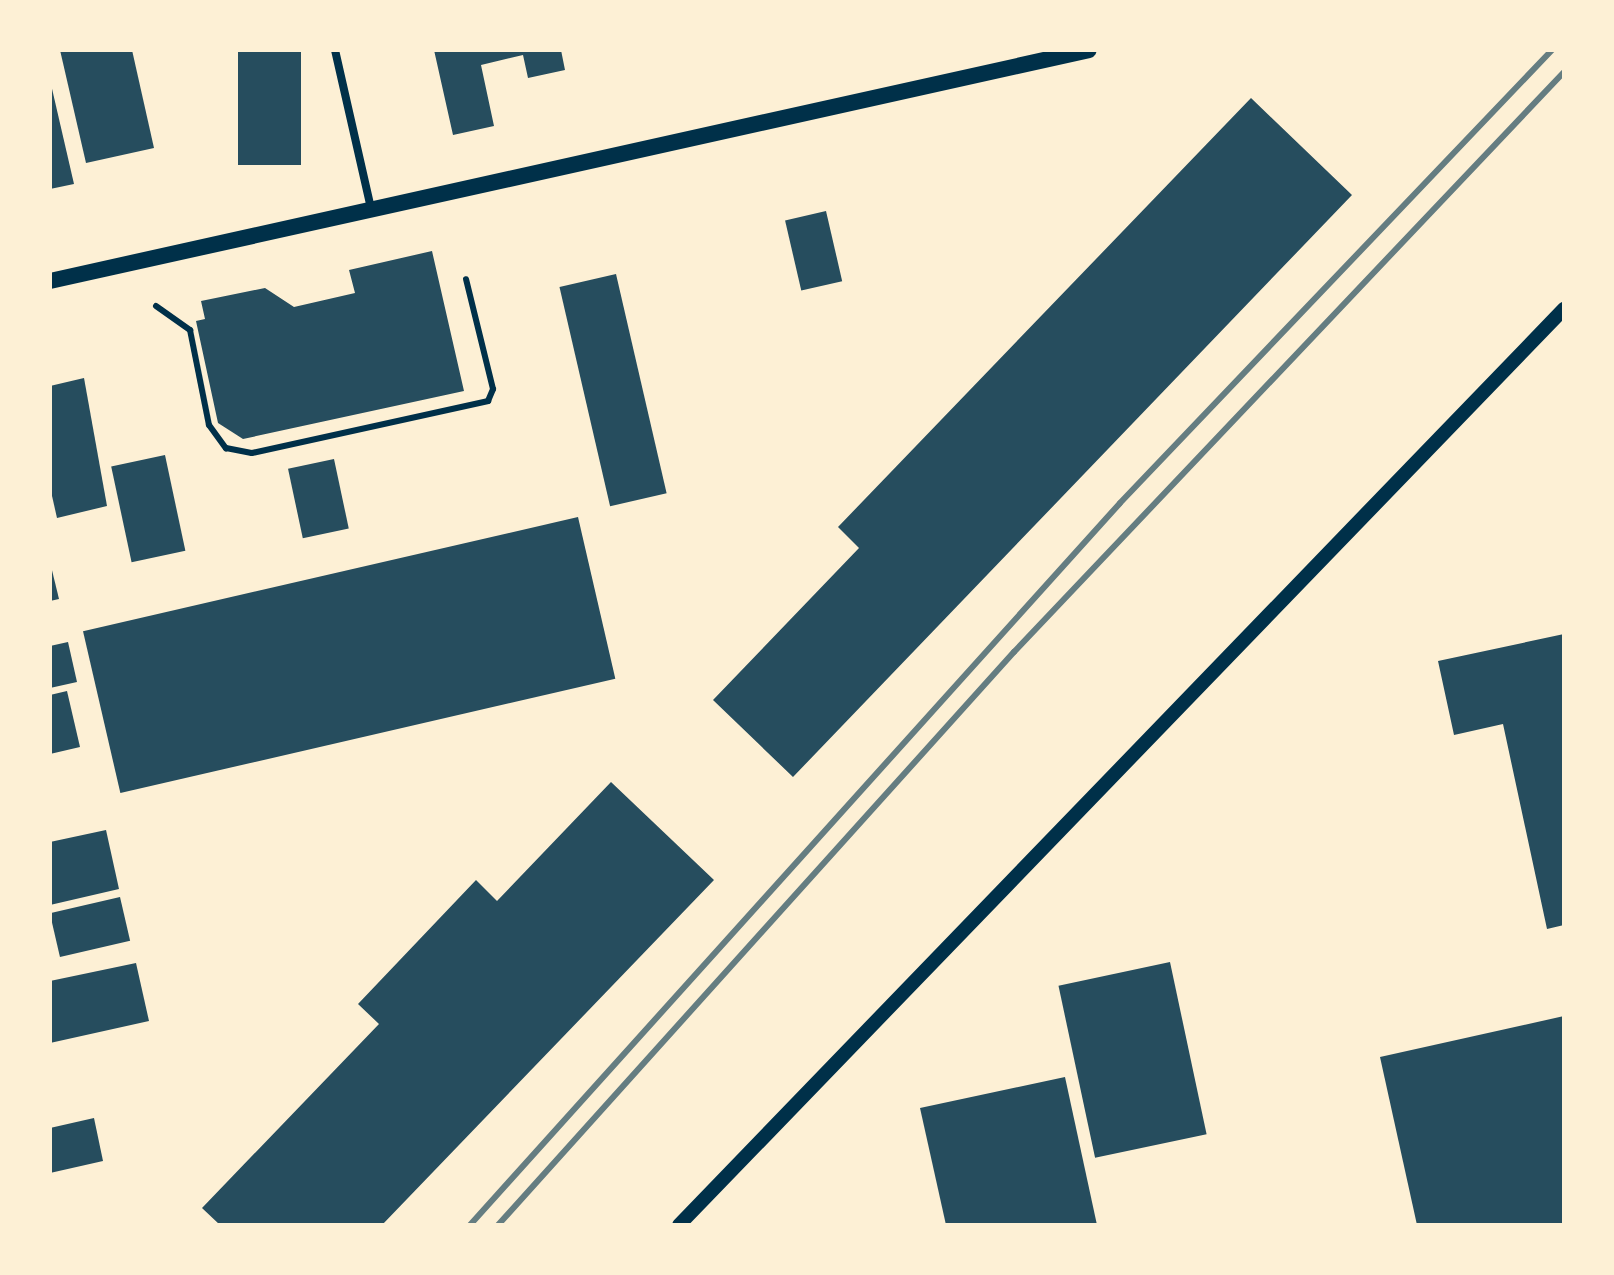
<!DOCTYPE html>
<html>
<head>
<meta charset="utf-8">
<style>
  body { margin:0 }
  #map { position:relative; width:1614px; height:1275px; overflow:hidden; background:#fdf0d5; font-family:Quicksand,sans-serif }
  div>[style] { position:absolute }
  .building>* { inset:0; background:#264d5e; transform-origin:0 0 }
  .service>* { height:6px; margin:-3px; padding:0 3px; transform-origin:3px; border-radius:3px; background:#003049 }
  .minor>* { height:8px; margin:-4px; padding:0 4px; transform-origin:4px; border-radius:4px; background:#003049 }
  .tertiary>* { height:14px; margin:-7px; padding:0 7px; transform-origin:7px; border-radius:7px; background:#003049 }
  .secondary>* { height:16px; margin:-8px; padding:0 8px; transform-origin:8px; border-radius:8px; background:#003049 }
  .rail>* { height:6px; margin:-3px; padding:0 3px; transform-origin:3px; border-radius:3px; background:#657d81 }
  span { translate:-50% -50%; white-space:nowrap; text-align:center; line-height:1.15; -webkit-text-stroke:6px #fdf0d5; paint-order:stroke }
  .frame { position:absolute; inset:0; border:52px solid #fdf0d5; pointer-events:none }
</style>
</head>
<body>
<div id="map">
  <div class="building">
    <div style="clip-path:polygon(60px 50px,132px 50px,154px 148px,86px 163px)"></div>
    <div style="left:238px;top:50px;width:63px;height:115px"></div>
    <div style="clip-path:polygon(434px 50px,561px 50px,565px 70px,528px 78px,523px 55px,481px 65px,494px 126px,453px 135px)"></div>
    <div style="clip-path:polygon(50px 80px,74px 184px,50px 189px)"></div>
    <div style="clip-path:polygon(1251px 98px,1352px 195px,793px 777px,713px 700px,859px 548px,838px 527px)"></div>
    <div style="left:826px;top:211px;width:72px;height:42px;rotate:77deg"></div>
    <div style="clip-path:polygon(432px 251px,464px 391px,243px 439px,218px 423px,196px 321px,205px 319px,201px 301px,265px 288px,294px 307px,355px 293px,349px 270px)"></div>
    <div style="left:616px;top:274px;width:225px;height:58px;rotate:77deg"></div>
    <div style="clip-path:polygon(84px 378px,107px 506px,57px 518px,50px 487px,50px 386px)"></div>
    <div style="left:165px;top:455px;width:98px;height:55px;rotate:78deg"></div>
    <div style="left:334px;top:459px;width:71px;height:47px;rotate:78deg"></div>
    <div style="left:578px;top:517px;width:166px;height:508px;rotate:77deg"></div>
    <div style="clip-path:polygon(50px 562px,59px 599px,50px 601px)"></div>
    <div style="clip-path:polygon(1564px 634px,1564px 925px,1547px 929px,1503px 724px,1454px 735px,1438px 661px)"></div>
    <div style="clip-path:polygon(68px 642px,77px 682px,50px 688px,50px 646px)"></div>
    <div style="clip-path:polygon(67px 691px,80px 747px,50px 754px,50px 695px)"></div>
    <div style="clip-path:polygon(611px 782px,714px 880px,382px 1225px,220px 1225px,202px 1208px,379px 1024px,358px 1004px,476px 880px,497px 901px)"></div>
    <div style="clip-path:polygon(106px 830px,119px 889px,50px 905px,50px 842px)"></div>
    <div style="left:120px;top:897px;width:45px;height:72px;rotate:77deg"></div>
    <div style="left:1170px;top:962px;width:176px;height:114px;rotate:78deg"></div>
    <div style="clip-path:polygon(136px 963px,149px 1021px,50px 1043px,50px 981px)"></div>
    <div style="clip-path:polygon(1564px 1016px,1564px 1225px,1417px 1225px,1380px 1057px)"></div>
    <div style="clip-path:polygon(1065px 1077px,1097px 1225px,946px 1225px,920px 1108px)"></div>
    <div style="clip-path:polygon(94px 1118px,103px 1161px,50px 1173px,50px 1128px)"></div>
  </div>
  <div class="service">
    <div style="left:156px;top:306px;width:42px;rotate:35.2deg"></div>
    <div style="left:190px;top:330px;width:97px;rotate:78.7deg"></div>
    <div style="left:209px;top:425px;width:29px;rotate:54deg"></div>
    <div style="left:226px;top:448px;width:26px;rotate:11deg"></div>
    <div style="left:252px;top:453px;width:242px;rotate:-12.4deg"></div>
    <div style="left:488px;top:401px;width:13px;rotate:-67deg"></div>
    <div style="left:493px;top:389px;width:113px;rotate:-103.8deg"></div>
  </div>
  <div class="minor">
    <div style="left:335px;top:50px;width:163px;rotate:77.2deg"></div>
  </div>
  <div class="tertiary">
    <div style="left:679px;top:1225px;width:1274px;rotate:-45.99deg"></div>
  </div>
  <div class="secondary">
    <div style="left:50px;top:281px;width:1064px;rotate:-12.53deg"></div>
  </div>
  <div class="rail">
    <div style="left:470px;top:1225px;width:971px;rotate:-48deg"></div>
    <div style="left:1120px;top:503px;width:626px;rotate:-46.36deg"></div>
    <div style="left:498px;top:1225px;width:771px;rotate:-48deg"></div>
    <div style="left:1014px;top:652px;width:799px;rotate:-46.52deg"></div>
  </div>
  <div class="frame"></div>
</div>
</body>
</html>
